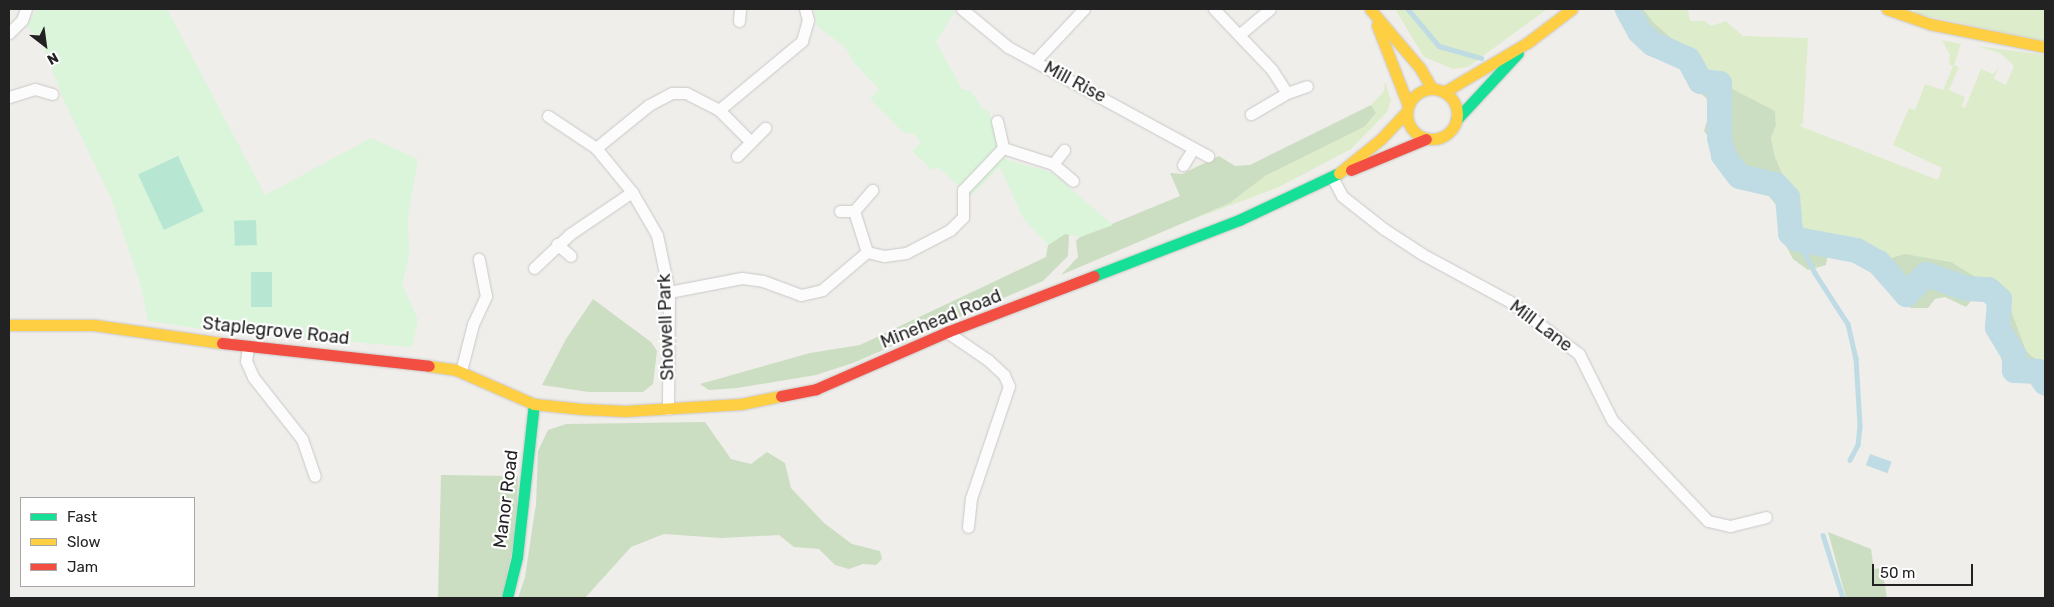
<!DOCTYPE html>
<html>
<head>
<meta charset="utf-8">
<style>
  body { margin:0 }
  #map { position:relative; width:2054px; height:607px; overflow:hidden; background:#f0eeeb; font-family:Rubik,sans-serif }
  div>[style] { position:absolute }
  .grass>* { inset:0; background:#ddeccb }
  .forest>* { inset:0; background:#cbdec1 }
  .park>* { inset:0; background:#daf5da }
  .pitch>* { inset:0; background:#b7e6d2; transform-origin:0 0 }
  .water>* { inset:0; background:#bfdbe3; transform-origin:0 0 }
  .stream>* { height:4.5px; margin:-2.25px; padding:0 2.25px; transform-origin:2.25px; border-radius:2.25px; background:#bfdbe3 }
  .river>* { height:25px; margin:-12.5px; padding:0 12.5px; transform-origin:12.5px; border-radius:12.5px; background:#bfdbe3 }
  .roads { filter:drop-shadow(0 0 1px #c9c8c7) drop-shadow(0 0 1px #c9c8c7) }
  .street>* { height:11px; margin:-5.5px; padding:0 5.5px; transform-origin:5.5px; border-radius:5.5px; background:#fdfcfc }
  .fast>* { height:11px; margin:-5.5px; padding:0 5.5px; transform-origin:5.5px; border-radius:5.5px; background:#16e098 }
  .slow>* { height:11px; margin:-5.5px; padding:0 5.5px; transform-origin:5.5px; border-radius:5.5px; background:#ffcf43 }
  .slow>.ring { margin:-5.5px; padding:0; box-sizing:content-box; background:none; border:11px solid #ffcf43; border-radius:50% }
  .jam>* { height:11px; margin:-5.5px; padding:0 5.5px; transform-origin:5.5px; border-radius:5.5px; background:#f24e42 }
  span { translate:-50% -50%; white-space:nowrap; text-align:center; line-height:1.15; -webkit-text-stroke:4.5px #fff; paint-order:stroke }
  .street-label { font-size:18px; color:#222 }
  .frame { position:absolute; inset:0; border:10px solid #222; pointer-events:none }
  .legend { position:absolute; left:20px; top:497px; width:175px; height:90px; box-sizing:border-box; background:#fff; border:1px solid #a7a7a7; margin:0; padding:6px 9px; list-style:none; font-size:15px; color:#222 }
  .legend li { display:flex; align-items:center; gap:10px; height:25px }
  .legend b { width:25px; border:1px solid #a7a7a7 }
  .north { position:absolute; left:20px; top:20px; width:50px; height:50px; -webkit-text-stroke:4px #fff; paint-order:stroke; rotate:150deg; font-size:14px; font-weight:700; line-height:20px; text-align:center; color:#222 }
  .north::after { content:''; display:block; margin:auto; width:18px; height:22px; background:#222; clip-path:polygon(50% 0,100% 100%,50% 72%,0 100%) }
  .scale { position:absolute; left:1872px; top:564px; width:101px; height:22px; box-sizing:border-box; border:2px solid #222; border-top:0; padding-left:6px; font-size:15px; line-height:18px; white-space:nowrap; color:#222; -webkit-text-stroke:4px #fff; paint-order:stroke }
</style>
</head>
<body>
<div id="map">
  <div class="grass">
    <div style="clip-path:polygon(1395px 9px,1547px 9px,1468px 67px,1453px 69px,1424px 57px)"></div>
    <div style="clip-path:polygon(1643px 9px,1688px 9px,1690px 21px,1705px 21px,1711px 26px,1726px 21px,1743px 36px,1808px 38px,1803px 123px,1800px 126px,1938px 180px,1942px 168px,1893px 145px,1909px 108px,1915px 110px,1925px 84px,1943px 90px,1953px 66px,1949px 65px,1950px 55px,1942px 40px,1961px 44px,1954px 65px,1959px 67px,1949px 90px,1965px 97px,1962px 107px,1965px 108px,1981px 69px,1993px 74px,1999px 67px,1994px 79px,2006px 85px,2014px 66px,2000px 53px,1976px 46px,2045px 55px,2045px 367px,2026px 351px,2011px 310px,2009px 291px,1999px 284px,1974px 276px,1951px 262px,1905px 254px,1892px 258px,1858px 238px,1803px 230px,1796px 225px,1791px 184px,1784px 178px,1775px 157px,1771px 138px,1776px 125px,1775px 111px,1725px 85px,1654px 23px)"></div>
    <div style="clip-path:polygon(1916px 9px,2045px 9px,2045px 41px,1914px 13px)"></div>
    <div style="clip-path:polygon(1385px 81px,1391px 101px,1387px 112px,1351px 149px,1277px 188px,1162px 231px,1230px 203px,1265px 176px,1364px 127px,1376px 113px,1371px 105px,1384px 91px)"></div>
  </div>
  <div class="forest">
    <div style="clip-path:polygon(1613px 9px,1643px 9px,1654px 23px,1725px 85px,1775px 111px,1776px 125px,1771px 138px,1775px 157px,1784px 178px,1791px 184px,1796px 225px,1803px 230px,1858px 238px,1891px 258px,1905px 254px,1951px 262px,1974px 276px,1999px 284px,2009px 291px,2011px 310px,2026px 351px,2045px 367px,2045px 389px,2027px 377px,2019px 380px,2004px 369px,1993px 328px,1994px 307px,1987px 299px,1971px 301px,1966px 307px,1945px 297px,1935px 299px,1928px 308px,1911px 308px,1897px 298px,1868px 266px,1828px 253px,1826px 265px,1808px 270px,1793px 259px,1783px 240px,1781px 216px,1776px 205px,1764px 190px,1739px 179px,1704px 131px,1712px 104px,1684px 77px,1678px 61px,1649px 46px)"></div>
    <div style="clip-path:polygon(1371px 105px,1376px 113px,1364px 127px,1265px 176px,1230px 203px,1061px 275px,1078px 257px,1076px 241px,1080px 237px,1180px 196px,1170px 173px,1182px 174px,1219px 156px,1235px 166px,1250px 165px)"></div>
    <div style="clip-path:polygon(1065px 234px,1069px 234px,1068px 256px,1043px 281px,853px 363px,816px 375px,737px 388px,709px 390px,700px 384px,810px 353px,860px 345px,1046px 257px,1048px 245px)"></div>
    <div style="clip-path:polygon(593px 299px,651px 342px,657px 351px,653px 384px,643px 392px,589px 392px,542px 385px,566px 339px)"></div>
    <div style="clip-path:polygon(705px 422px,731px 459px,751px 464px,767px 452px,785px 463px,791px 488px,824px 523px,852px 544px,880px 551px,882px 559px,876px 565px,863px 564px,849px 569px,835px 565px,819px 549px,794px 547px,779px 535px,721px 538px,664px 534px,631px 547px,585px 598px,518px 598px,525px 577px,536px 504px,538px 451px,548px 430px,566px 424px)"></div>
    <div style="clip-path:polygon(441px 475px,518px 476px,516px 532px,502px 598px,438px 598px)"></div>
    <div style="clip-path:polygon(1828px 532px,1871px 549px,1874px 569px,1882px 568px,1887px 598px,1846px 598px)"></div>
  </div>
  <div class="park">
    <div style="clip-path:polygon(36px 9px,167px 9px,265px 195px,371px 138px,418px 159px,408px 216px,409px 256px,402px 284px,418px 320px,412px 347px,202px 329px,148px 321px,140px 283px,111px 198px,64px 101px,41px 40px,27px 27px)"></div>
    <div style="clip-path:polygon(814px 9px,956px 9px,936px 42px,962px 89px,971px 91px,983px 110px,988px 109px,996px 132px,996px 150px,1007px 160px,1051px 172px,1113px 225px,1080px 237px,1065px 234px,1048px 245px,1023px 218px,1000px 167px,970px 196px,938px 167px,932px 170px,912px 151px,921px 142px,914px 134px,903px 132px,870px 99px,879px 89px,855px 64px,845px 47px,817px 26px)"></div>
  </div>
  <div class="pitch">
    <div style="left:178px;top:156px;width:61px;height:44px;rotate:65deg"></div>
    <div style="left:256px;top:220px;width:25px;height:22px;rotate:88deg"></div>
    <div style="left:251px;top:272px;width:21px;height:35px"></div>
  </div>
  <div class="water">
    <div style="left:1870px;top:454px;width:23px;height:12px;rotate:20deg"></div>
  </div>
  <div class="stream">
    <div style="left:1408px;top:9px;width:48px;rotate:50deg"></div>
    <div style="left:1439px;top:46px;width:44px;rotate:15.9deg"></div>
    <div style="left:1797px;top:239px;width:38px;rotate:62deg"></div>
    <div style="left:1815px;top:273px;width:61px;rotate:57.1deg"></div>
    <div style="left:1848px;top:324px;width:35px;rotate:77deg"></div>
    <div style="left:1856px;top:358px;width:68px;rotate:86.6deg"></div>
    <div style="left:1860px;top:426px;width:19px;rotate:96deg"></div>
    <div style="left:1858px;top:445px;width:17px;rotate:118deg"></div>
    <div style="left:1823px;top:535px;width:66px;rotate:72.4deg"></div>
  </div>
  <div class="river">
    <div style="left:1627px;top:9px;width:25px;rotate:61deg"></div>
    <div style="left:1639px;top:31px;width:18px;rotate:43deg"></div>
    <div style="left:1652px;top:43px;width:39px;rotate:24deg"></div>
    <div style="left:1688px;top:59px;width:25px;rotate:61deg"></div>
    <div style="left:1700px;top:81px;width:19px;rotate:6deg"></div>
    <div style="left:1719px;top:83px;width:54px;rotate:90deg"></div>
    <div style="left:1719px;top:137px;width:18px;rotate:77deg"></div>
    <div style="left:1723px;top:155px;width:26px;rotate:53deg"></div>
    <div style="left:1739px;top:176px;width:37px;rotate:13deg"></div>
    <div style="left:1775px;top:184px;width:18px;rotate:47deg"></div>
    <div style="left:1787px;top:197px;width:36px;rotate:85deg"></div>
    <div style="left:1790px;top:233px;width:9px;rotate:41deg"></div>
    <div style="left:1797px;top:239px;width:60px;rotate:10.6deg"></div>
    <div style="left:1856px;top:250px;width:25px;rotate:29deg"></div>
    <div style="left:1878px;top:262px;width:43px;rotate:48.8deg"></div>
    <div style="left:1906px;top:294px;width:28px;rotate:-45deg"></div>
    <div style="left:1926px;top:274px;width:42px;rotate:19.3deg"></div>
    <div style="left:1966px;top:288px;width:22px;rotate:3deg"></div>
    <div style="left:1988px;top:289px;width:15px;rotate:42deg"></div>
    <div style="left:1999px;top:299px;width:28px;rotate:94deg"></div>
    <div style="left:1997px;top:327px;width:33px;rotate:59deg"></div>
    <div style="left:2014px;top:355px;width:15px;rotate:90deg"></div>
    <div style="left:2014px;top:370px;width:23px;rotate:2deg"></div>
    <div style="left:2037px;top:371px;width:14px;rotate:56deg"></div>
  </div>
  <div class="roads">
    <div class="street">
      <div style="left:962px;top:9px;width:60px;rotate:39.6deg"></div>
      <div style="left:1008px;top:47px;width:228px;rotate:28.6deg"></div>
      <div style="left:1214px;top:9px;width:84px;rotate:46.4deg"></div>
      <div style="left:1272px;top:70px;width:27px;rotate:57deg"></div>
      <div style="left:1287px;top:93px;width:42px;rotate:149.7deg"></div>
      <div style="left:739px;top:21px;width:12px;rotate:-85deg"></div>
      <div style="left:9px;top:33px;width:18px;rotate:-45deg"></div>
      <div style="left:22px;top:20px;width:12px;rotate:-70deg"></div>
      <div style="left:1240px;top:34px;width:39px;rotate:-40deg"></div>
      <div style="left:1035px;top:61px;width:71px;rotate:-46.7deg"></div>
      <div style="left:1287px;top:93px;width:21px;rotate:-19deg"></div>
      <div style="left:9px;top:97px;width:27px;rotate:-17deg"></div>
      <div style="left:35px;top:89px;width:18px;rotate:16deg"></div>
      <div style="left:719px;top:110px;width:45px;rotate:45deg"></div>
      <div style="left:548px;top:116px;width:58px;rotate:33.7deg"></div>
      <div style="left:596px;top:148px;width:57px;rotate:50.7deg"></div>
      <div style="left:632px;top:192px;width:50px;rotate:59.8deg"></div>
      <div style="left:657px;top:235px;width:58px;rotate:78.1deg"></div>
      <div style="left:669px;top:292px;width:117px;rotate:90.5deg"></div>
      <div style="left:997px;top:121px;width:28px;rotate:77deg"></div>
      <div style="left:596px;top:148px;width:68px;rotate:-39.1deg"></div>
      <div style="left:649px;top:105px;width:26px;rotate:-28deg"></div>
      <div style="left:672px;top:93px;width:14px"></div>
      <div style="left:686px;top:93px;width:37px;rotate:27deg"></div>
      <div style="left:719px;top:110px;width:108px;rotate:-39.7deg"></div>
      <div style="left:802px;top:41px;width:22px;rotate:-74deg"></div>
      <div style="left:808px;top:20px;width:11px;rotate:-105deg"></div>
      <div style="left:737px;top:156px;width:40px;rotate:-45deg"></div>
      <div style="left:1053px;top:164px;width:18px;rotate:-52deg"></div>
      <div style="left:1183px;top:165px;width:19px;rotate:-58deg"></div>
      <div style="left:1332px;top:177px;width:21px;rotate:62deg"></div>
      <div style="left:1342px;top:196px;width:53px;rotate:38.2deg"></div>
      <div style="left:1384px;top:229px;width:45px;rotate:33.3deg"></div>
      <div style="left:1422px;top:254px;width:99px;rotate:28.4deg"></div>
      <div style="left:1509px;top:301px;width:88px;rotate:37.1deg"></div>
      <div style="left:1579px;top:354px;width:74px;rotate:63.4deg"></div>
      <div style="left:1612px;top:420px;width:139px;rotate:46.5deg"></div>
      <div style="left:1708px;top:521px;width:23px;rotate:13deg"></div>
      <div style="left:1730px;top:526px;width:37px;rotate:-14deg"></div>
      <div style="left:840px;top:211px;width:14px"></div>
      <div style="left:557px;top:244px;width:18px;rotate:41deg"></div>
      <div style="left:867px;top:252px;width:43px;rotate:-107.6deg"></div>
      <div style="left:854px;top:211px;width:28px;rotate:-49deg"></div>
      <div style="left:534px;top:268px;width:50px;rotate:-43.4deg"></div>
      <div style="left:570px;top:234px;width:75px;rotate:-34.1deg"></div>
      <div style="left:669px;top:292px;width:74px;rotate:-10.9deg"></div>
      <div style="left:742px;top:278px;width:21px;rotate:8deg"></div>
      <div style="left:763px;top:281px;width:40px;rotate:20.2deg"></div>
      <div style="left:801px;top:295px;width:22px;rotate:-13deg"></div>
      <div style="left:822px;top:290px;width:59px;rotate:-40.2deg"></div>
      <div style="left:867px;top:252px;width:17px;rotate:13deg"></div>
      <div style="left:884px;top:256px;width:22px;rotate:-8deg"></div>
      <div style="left:906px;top:253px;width:50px;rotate:-27.6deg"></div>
      <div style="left:950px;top:230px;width:18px;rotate:-45deg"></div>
      <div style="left:963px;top:217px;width:27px;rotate:-90deg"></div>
      <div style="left:963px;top:190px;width:58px;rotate:-46.4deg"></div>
      <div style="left:1003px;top:148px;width:52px;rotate:17.7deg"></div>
      <div style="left:1053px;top:164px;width:26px;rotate:40deg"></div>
      <div style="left:947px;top:332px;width:50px;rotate:34.3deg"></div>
      <div style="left:988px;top:360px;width:22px;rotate:43deg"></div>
      <div style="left:1004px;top:375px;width:12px;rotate:66deg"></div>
      <div style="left:1009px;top:386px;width:118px;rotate:108.7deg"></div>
      <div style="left:971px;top:498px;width:29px;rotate:96deg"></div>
      <div style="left:248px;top:347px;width:14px;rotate:98deg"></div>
      <div style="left:246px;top:361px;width:17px;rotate:66deg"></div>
      <div style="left:253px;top:377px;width:79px;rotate:51.7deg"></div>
      <div style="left:302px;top:439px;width:39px;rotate:71deg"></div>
      <div style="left:461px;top:371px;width:49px;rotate:-75.7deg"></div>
      <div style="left:473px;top:324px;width:31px;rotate:-65deg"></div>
      <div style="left:486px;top:296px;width:38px;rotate:-101deg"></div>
    </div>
    <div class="fast">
      <div style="left:1456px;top:120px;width:91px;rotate:-47.2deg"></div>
      <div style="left:1094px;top:276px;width:155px;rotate:-21.1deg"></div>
      <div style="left:1239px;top:220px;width:110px;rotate:-25.2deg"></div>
      <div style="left:507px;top:598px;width:42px;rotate:-76.3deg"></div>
      <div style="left:517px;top:557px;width:154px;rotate:-83.7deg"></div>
    </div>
    <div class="slow">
      <div style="left:1370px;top:9px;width:77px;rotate:49.7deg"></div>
      <div style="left:1420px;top:68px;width:24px;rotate:60deg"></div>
      <div style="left:1887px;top:9px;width:46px;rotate:19.2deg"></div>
      <div style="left:1930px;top:24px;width:117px;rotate:11.3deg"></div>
      <div style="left:1377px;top:25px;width:86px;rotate:68.8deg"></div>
      <div class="ring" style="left:1407px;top:89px;width:39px;height:39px"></div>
      <div style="left:1444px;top:92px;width:96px;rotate:-30.6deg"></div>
      <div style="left:1527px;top:43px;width:56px;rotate:-37.1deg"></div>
      <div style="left:1339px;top:173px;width:54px;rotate:-39deg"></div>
      <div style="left:1381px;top:139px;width:38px;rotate:-47deg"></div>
      <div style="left:9px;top:325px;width:85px"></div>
      <div style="left:94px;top:325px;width:129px;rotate:8deg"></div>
      <div style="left:429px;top:366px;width:27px;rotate:8deg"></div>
      <div style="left:456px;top:370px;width:85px;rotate:23.6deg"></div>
      <div style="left:534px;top:404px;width:48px;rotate:5.9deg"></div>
      <div style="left:582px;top:409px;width:43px;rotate:2.7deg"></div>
      <div style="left:625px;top:411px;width:116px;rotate:-3.5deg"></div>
      <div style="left:741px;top:404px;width:41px;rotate:-11.3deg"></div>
    </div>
    <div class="jam">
      <div style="left:1351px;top:170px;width:81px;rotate:-22.5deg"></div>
      <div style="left:222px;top:343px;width:208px;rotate:6.3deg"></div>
      <div style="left:781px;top:396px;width:36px;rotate:-11deg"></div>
      <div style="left:816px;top:389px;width:143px;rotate:-23.5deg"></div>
      <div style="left:947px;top:332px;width:157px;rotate:-20.9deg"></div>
    </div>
  </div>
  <div class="street-label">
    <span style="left:1075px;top:82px;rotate:28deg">Mill Rise</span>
    <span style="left:941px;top:319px;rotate:-22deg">Minehead Road</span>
    <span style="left:1541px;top:326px;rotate:37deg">Mill Lane</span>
    <span style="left:666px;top:327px;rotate:-92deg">Showell Park</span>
    <span style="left:276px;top:331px;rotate:6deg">Staplegrove Road</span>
    <span style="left:506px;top:499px;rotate:-83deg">Manor Road</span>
  </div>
  <div class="frame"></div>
  <ul class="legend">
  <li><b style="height:6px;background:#16e098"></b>Fast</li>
  <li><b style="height:6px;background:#ffcf43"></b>Slow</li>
  <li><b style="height:6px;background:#f24e42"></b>Jam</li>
  </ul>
  <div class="north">N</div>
  <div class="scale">50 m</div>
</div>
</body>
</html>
